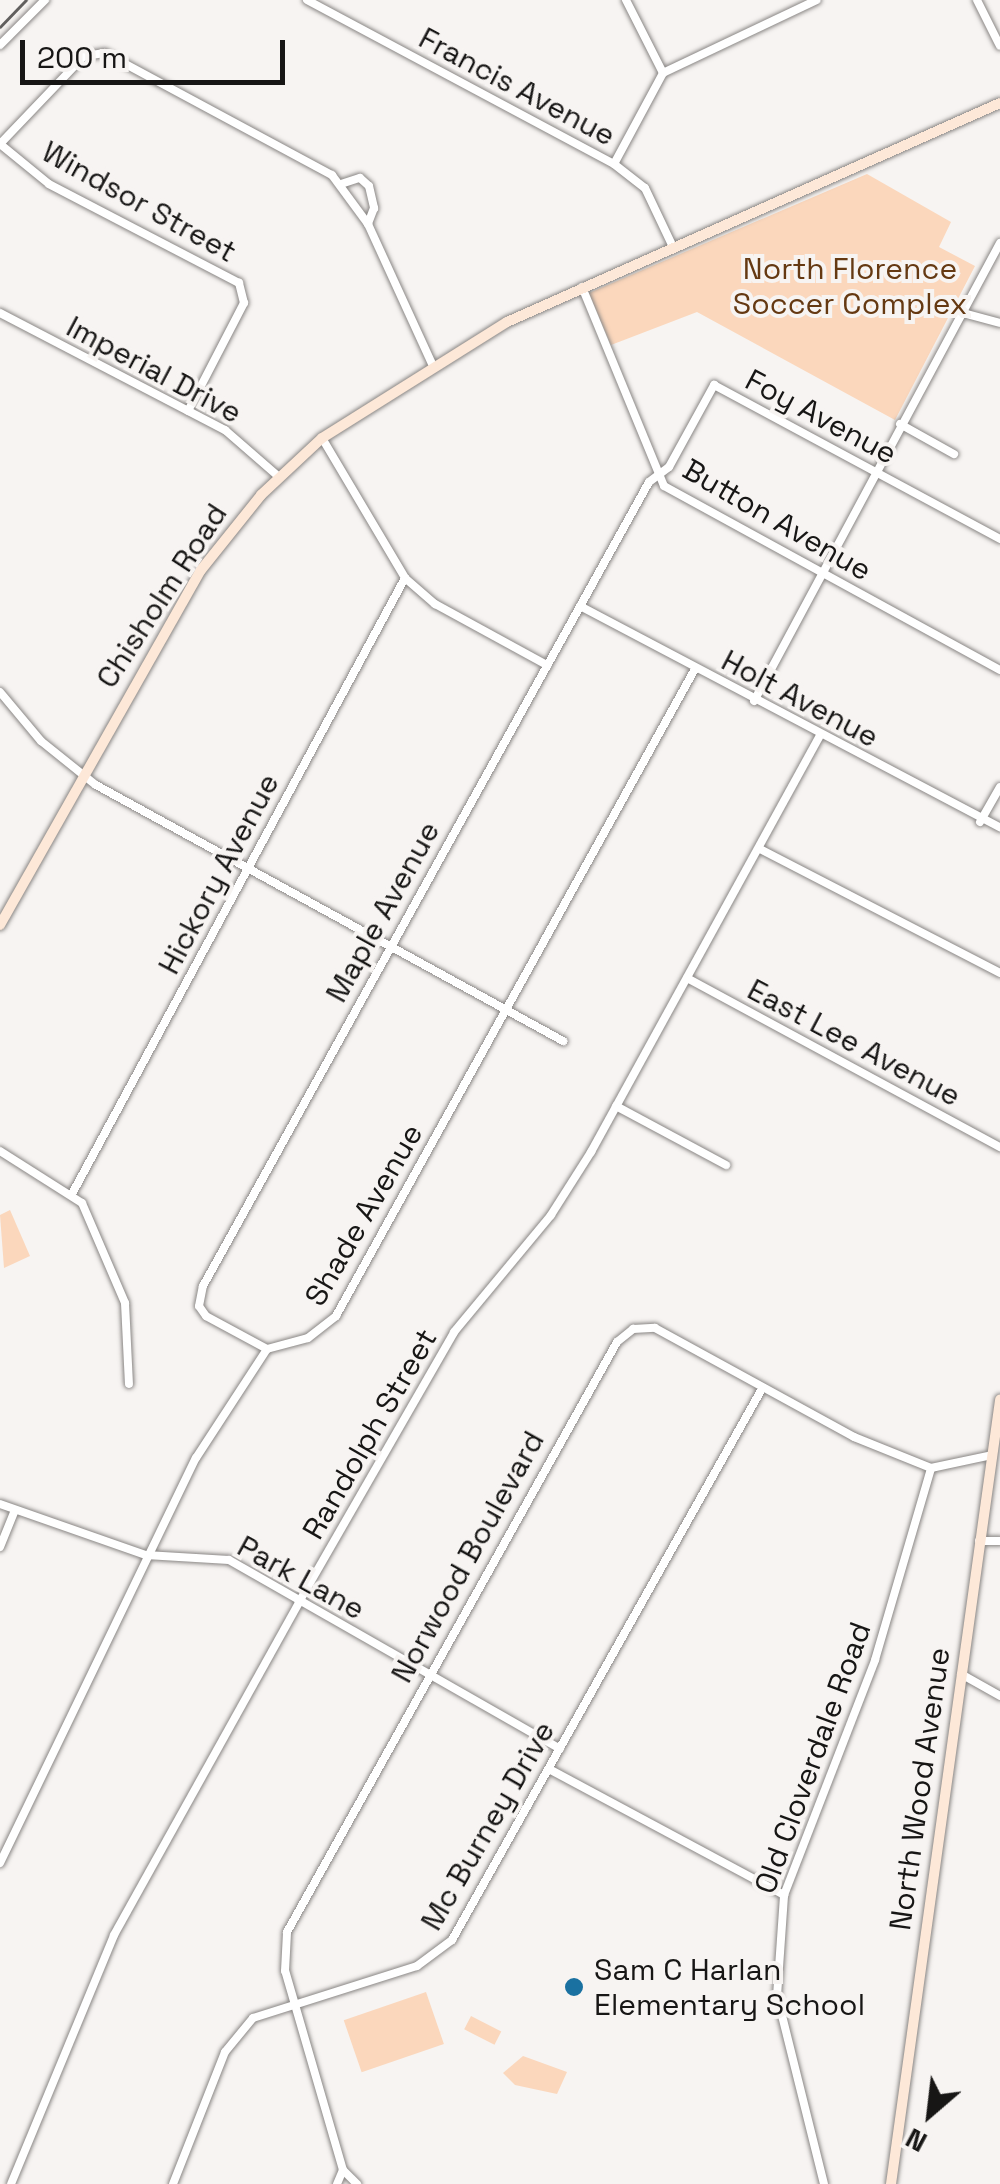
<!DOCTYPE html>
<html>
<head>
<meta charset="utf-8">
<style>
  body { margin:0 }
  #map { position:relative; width:1000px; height:2184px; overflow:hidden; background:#f7f4f2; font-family:"Space Grotesk",sans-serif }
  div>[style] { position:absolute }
  .green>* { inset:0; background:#fbd7bc; transform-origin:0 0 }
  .roads { filter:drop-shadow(0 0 2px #898684) drop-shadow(0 0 2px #898684) }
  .street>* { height:8px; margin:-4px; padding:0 4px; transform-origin:4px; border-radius:4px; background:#fff }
  .secondary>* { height:10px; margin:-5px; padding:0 5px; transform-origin:5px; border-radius:5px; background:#fde8d8 }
  .rail>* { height:2.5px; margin:-1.25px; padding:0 1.25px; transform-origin:1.25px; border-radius:1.25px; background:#615f5e }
  .dots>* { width:28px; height:28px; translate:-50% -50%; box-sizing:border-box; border:5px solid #f7f4f2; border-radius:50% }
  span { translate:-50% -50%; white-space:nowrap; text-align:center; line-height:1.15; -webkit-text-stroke:8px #f7f4f2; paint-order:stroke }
  .street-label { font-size:30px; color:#171615 }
  .park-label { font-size:30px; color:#653912 }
  .poi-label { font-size:30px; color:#171615 }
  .left { translate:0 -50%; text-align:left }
  .north { position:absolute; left:880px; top:2064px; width:100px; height:100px; -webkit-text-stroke:8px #f7f4f2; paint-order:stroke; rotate:208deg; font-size:28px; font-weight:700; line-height:40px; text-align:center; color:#171615 }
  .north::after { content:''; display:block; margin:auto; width:35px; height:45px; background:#171615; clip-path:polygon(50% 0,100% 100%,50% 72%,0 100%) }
  .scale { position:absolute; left:20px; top:40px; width:265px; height:45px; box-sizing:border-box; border:5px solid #171615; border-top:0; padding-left:12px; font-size:30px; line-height:35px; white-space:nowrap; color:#171615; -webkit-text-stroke:8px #f7f4f2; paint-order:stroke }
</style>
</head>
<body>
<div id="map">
  <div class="green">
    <div style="clip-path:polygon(867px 174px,951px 222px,939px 247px,975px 266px,895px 420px,697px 312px,611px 345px,589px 293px)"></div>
    <div style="clip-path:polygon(10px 1210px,30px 1256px,4px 1268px,0 1215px)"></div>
    <div style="left:426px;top:1992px;width:55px;height:87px;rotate:71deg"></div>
    <div style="left:471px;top:2016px;width:34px;height:15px;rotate:27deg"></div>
    <div style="clip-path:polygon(523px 2056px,567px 2072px,557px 2094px,515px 2085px,503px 2073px)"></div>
  </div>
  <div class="roads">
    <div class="street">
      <div style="left:307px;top:0;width:348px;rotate:28.1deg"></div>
      <div style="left:614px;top:164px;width:39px;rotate:38deg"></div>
      <div style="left:645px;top:188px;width:65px;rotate:64.6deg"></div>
      <div style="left:626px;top:0;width:82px;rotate:63.1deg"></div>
      <div style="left:977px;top:0;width:51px;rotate:63.4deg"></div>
      <div style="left:0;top:45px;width:64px;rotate:-45deg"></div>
      <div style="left:614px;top:164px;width:103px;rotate:-61.7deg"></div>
      <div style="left:663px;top:73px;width:170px;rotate:-25.4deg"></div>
      <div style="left:341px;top:184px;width:20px;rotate:-18deg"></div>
      <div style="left:360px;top:178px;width:12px;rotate:42deg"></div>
      <div style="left:369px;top:186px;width:23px;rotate:77deg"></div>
      <div style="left:374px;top:208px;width:17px;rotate:111deg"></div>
      <div style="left:368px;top:224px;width:156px;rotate:65.4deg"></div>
      <div style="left:582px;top:287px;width:215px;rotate:67.6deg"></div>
      <div style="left:664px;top:486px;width:383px;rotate:28.7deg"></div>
      <div style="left:959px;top:312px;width:42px;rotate:15deg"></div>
      <div style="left:0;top:313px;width:254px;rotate:27.5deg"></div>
      <div style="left:225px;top:430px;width:72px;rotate:41deg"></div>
      <div style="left:188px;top:411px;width:122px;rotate:-62.6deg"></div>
      <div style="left:244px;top:303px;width:21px;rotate:-104deg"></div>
      <div style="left:239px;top:283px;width:214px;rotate:-152.5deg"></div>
      <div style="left:49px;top:184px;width:63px;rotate:-140.8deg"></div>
      <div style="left:0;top:144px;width:122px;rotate:-46.3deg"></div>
      <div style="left:84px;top:56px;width:21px;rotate:-8deg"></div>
      <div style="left:105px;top:53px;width:258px;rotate:28.3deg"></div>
      <div style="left:332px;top:175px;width:61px;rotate:53.7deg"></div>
      <div style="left:900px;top:424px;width:62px;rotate:29.1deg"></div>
      <div style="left:322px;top:438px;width:163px;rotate:59.3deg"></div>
      <div style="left:405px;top:578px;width:40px;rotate:41deg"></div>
      <div style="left:435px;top:604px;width:128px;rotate:28.6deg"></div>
      <div style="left:580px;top:606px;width:475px;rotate:27.8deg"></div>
      <div style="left:0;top:692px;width:64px;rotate:50.1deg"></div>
      <div style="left:41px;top:741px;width:70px;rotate:38.7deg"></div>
      <div style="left:96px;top:785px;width:533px;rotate:28.73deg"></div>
      <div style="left:754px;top:701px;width:520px;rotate:-61.76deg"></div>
      <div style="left:980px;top:822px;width:40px;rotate:-60.3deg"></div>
      <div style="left:760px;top:849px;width:270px;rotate:27.3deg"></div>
      <div style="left:687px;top:978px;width:356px;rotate:28.4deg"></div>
      <div style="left:616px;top:1106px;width:125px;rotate:28.2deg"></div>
      <div style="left:0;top:1151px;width:97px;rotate:32.4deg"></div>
      <div style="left:82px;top:1203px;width:109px;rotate:66.7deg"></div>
      <div style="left:125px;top:1303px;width:81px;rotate:87.2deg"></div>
      <div style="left:73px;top:1192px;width:698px;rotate:-61.6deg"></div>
      <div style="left:267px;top:1349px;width:69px;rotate:-151.6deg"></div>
      <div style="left:206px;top:1316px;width:12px;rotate:-125deg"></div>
      <div style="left:199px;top:1306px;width:20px;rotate:-79deg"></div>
      <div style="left:203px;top:1286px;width:919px;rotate:-60.98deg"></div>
      <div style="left:649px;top:482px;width:25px;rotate:-37deg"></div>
      <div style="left:669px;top:467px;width:94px;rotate:-61.2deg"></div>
      <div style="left:714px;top:385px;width:325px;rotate:28.3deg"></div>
      <div style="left:0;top:1504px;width:155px;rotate:19.3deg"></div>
      <div style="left:146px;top:1555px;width:83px;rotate:3.4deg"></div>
      <div style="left:229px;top:1560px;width:381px;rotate:29.7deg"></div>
      <div style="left:979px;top:1541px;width:21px"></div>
      <div style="left:0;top:1547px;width:40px;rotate:-68deg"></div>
      <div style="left:961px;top:1674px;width:45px;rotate:29.4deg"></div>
      <div style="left:549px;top:1769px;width:267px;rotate:28.2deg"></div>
      <div style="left:0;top:1863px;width:450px;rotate:-64.2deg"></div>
      <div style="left:196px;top:1458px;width:130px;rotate:-56.9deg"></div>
      <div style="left:267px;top:1349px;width:42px;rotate:-15deg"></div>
      <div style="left:308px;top:1338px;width:36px;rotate:-38deg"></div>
      <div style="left:336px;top:1316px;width:740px;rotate:-60.98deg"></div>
      <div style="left:343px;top:2170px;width:20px;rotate:45deg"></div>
      <div style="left:11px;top:2184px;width:269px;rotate:-67.5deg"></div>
      <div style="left:114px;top:1935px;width:381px;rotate:-60.9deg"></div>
      <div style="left:299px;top:1602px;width:311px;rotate:-60.1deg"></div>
      <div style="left:454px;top:1332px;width:152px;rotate:-50.3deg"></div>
      <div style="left:551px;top:1215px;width:75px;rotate:-57.6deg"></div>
      <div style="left:591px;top:1152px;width:475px;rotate:-61.2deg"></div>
      <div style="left:173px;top:2184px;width:142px;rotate:-68.5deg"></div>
      <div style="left:225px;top:2052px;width:44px;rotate:-50.5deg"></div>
      <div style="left:253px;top:2018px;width:172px;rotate:-17.6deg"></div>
      <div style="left:417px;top:1966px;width:44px;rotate:-36.6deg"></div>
      <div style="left:452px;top:1940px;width:634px;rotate:-60.65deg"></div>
      <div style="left:337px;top:2184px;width:15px;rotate:-67deg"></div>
      <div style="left:343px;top:2170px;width:207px;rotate:-106.2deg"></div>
      <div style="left:285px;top:1971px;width:39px;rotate:-87deg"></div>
      <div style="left:287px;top:1932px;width:676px;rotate:-60.78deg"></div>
      <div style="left:617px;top:1342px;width:21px;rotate:-39deg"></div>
      <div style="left:633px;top:1329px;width:22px;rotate:-3deg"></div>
      <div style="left:655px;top:1328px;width:227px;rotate:28.7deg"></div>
      <div style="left:854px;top:1437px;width:83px;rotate:21.9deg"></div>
      <div style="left:931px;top:1468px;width:62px;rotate:-12deg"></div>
      <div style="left:824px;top:2184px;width:194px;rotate:-104deg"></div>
      <div style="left:777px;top:1996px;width:101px;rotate:-86deg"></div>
      <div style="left:784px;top:1895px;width:252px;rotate:-68.8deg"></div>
      <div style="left:875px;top:1660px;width:200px;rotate:-73.7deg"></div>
    </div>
    <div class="secondary">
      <div style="left:0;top:925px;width:408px;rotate:-60.5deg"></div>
      <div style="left:201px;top:570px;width:96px;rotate:-51.3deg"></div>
      <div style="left:261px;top:495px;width:83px;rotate:-43.1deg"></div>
      <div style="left:322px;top:438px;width:218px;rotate:-32.1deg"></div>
      <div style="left:507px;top:322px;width:539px;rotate:-23.95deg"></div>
      <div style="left:891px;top:2184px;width:792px;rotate:-82.08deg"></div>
    </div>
  </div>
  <div class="rail">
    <div style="left:0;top:27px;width:37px;rotate:-46deg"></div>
  </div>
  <div class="dots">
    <div style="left:574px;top:1987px;background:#1a71a1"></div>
  </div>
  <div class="street-label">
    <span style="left:517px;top:87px;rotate:28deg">Francis Avenue</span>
    <span style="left:139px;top:202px;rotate:29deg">Windsor Street</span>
    <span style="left:154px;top:370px;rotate:28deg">Imperial Drive</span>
    <span style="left:821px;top:417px;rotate:28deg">Foy Avenue</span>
    <span style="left:777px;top:520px;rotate:30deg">Button Avenue</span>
    <span style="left:162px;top:596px;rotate:-57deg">Chisholm Road</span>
    <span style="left:800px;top:699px;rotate:28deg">Holt Avenue</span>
    <span style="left:219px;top:874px;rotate:-62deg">Hickory Avenue</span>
    <span style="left:383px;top:912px;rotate:-61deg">Maple Avenue</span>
    <span style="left:854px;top:1043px;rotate:28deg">East Lee Avenue</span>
    <span style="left:364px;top:1215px;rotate:-60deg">Shade Avenue</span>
    <span style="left:370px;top:1434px;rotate:-60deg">Randolph Street</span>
    <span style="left:468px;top:1557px;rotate:-61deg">Norwood Boulevard</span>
    <span style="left:301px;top:1578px;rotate:29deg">Park Lane</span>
    <span style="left:813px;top:1758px;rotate:-70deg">Old Cloverdale Road</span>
    <span style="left:920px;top:1789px;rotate:-82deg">North Wood Avenue</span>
    <span style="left:488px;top:1826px;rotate:-60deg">Mc Burney Drive</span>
  </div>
  <div class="park-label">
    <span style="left:850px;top:286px">North Florence<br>Soccer Complex</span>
  </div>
  <div class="poi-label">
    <span class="left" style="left:594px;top:1987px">Sam C Harlan<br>Elementary School</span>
  </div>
  <div class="north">N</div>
  <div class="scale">200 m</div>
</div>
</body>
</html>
